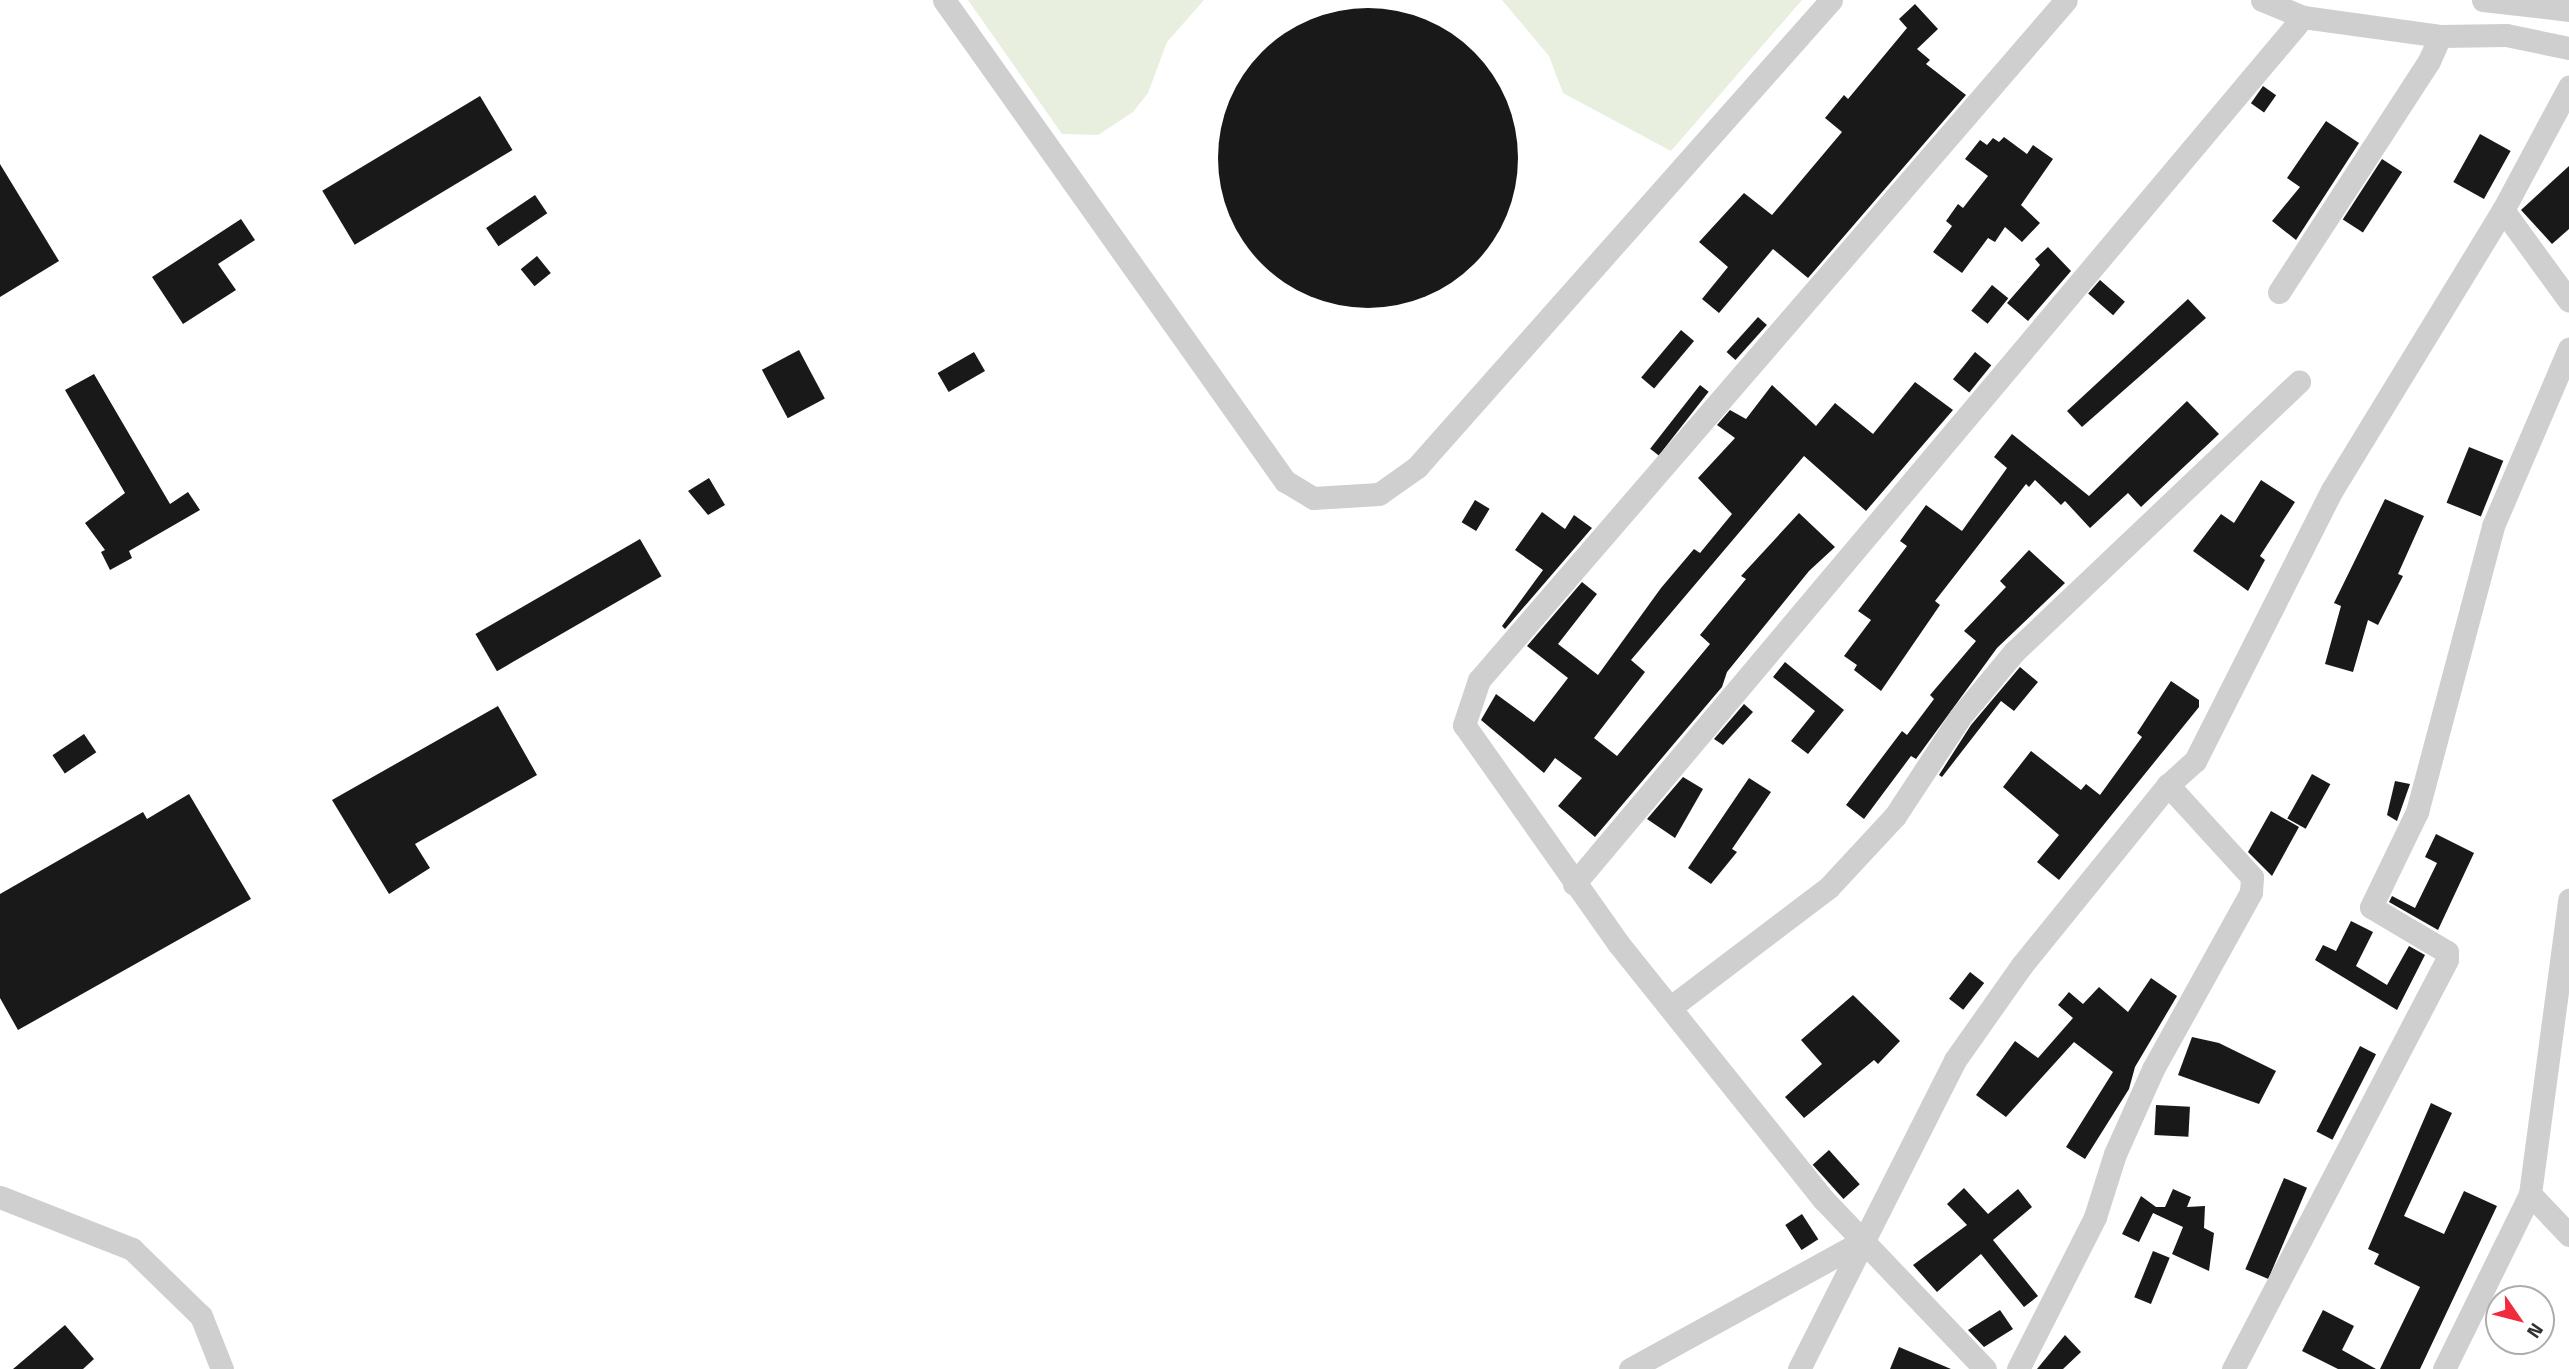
<!DOCTYPE html>
<html>
<head>
<meta charset="utf-8">
<style>
  body { margin:0 }
  #map { position:relative; width:2569px; height:1369px; overflow:hidden; background:#fff; font-family:"Titillium Web",sans-serif }
  div>[style] { position:absolute }
  .green>* { inset:0; background:#e8efdf }
  .building>* { inset:0; background:#191919; transform-origin:0 0 }
  .round { border-radius:50% }
  .minor>* { height:23px; margin:-11.5px; padding:0 11.5px; transform-origin:11.5px; border-radius:11.5px; background:#cfcfcf }
  span { translate:-50% -50%; white-space:nowrap; text-align:center; line-height:1.15; -webkit-text-stroke:7px #fff; paint-order:stroke }
  .north { position:absolute; left:2485px; top:1285px; width:70px; height:70px; box-sizing:border-box; background:#fff; border:2px solid #adadad; border-radius:50%; rotate:125deg; font-size:19px; font-weight:700; line-height:28px; text-align:center; color:#323232 }
  .north::after { content:''; display:block; margin:auto; width:24px; height:32px; background:#f22a3e; clip-path:polygon(50% 0,100% 100%,50% 72%,0 100%) }
</style>
</head>
<body>
<div id="map">
  <div class="green">
    <div style="clip-path:polygon(968px 0,1204px 0,1167px 42px,1148px 93px,1133px 112px,1098px 135px,1062px 134px)"></div>
    <div style="clip-path:polygon(1502px 0,1802px 0,1671px 151px,1563px 93px,1549px 56px)"></div>
  </div>
  <div class="building">
    <div style="clip-path:polygon(1915px 4px,1938px 29px,1917px 49px,1930px 60px,1926px 64px,1966px 95px,1808px 278px,1773px 249px,1719px 313px,1702px 299px,1728px 267px,1699px 242px,1744px 193px,1772px 215px,1842px 132px,1825px 118px,1844px 95px,1848px 99px,1907px 28px,1899px 19px)"></div>
    <div class="round" style="left:1218px;top:8px;width:300px;height:300px"></div>
    <div style="left:2263px;top:86px;width:16px;height:21px;rotate:35deg"></div>
    <div style="left:480px;top:96px;width:63px;height:184px;rotate:59deg"></div>
    <div style="clip-path:polygon(2326px 121px,2359px 143px,2296px 240px,2272px 221px,2300px 187px,2287px 178px)"></div>
    <div style="left:2480px;top:134px;width:35px;height:55px;rotate:29deg"></div>
    <div style="clip-path:polygon(2004px 137px,2027px 154px,2033px 145px,2053px 159px,2021px 205px,2040px 223px,2022px 242px,2005px 227px,1995px 242px,1988px 238px,1962px 273px,1933px 252px,1952px 226px,1946px 221px,1958px 204px,1963px 208px,1988px 176px,1965px 159px,1980px 140px,1987px 145px,1993px 138px,1999px 142px)"></div>
    <div style="left:2382px;top:159px;width:24px;height:72px;rotate:33deg"></div>
    <div style="clip-path:polygon(0 164px,59px 261px,0 297px)"></div>
    <div style="clip-path:polygon(2569px 166px,2569px 229px,2552px 244px,2521px 210px)"></div>
    <div style="left:535px;top:195px;width:22px;height:59px;rotate:56deg"></div>
    <div style="clip-path:polygon(241px 219px,255px 240px,218px 264px,236px 290px,183px 324px,152px 277px)"></div>
    <div style="clip-path:polygon(2048px 247px,2071px 271px,2028px 321px,2007px 303px,2040px 265px,2035px 259px)"></div>
    <div style="left:537px;top:256px;width:22px;height:21px;rotate:51deg"></div>
    <div style="left:2100px;top:280px;width:33px;height:18px;rotate:41deg"></div>
    <div style="left:1992px;top:285px;width:21px;height:33px;rotate:39deg"></div>
    <div style="clip-path:polygon(2188px 299px,2206px 318px,2082px 427px,2067px 411px)"></div>
    <div style="left:1758px;top:317px;width:12px;height:47px;rotate:42deg"></div>
    <div style="left:1681px;top:330px;width:17px;height:62px;rotate:40deg"></div>
    <div style="left:799px;top:350px;width:55px;height:42px;rotate:62deg"></div>
    <div style="left:974px;top:352px;width:22px;height:42px;rotate:60deg"></div>
    <div style="left:1975px;top:352px;width:21px;height:35px;rotate:39deg"></div>
    <div style="clip-path:polygon(94px 374px,170px 504px,188px 492px,200px 510px,129px 551px,132px 558px,110px 570px,101px 552px,105px 550px,85px 523px,125px 493px,65px 390px)"></div>
    <div style="clip-path:polygon(1915px 382px,1953px 410px,1866px 511px,1804px 456px,1631px 660px,1645px 672px,1594px 738px,1617px 756px,1710px 644px,1700px 635px,1746px 579px,1741px 576px,1799px 513px,1835px 547px,1809px 571px,1727px 672px,1722px 687px,1595px 837px,1558px 806px,1582px 778px,1555px 758px,1544px 773px,1481px 720px,1496px 694px,1534px 722px,1568px 678px,1527px 646px,1582px 582px,1597px 594px,1558px 644px,1598px 675px,1661px 588px,1694px 549px,1700px 553px,1732px 514px,1698px 478px,1735px 438px,1717px 425px,1730px 410px,1746px 419px,1772px 385px,1816px 426px,1835px 403px,1873px 434px)"></div>
    <div style="left:1700px;top:385px;width:11px;height:81px;rotate:38deg"></div>
    <div style="clip-path:polygon(2187px 401px,2219px 434px,2141px 507px,2128px 493px,2090px 528px,2065px 501px,2061px 505px,2035px 480px,2029px 487px,2026px 484px,1935px 601px,1940px 605px,1881px 691px,1854px 670px,1857px 665px,1844px 656px,1871px 620px,1858px 611px,1907px 546px,1900px 541px,1926px 505px,1962px 531px,2007px 468px,1994px 457px,2012px 434px,2089px 496px)"></div>
    <div style="left:2469px;top:447px;width:37px;height:60px;rotate:22deg"></div>
    <div style="clip-path:polygon(709px 478px,725px 505px,708px 515px,688px 491px)"></div>
    <div style="clip-path:polygon(2261px 480px,2295px 502px,2260px 556px,2265px 560px,2248px 591px,2193px 551px,2221px 514px,2234px 523px)"></div>
    <div style="clip-path:polygon(2385px 499px,2424px 516px,2398px 574px,2403px 576px,2378px 625px,2368px 620px,2353px 672px,2325px 664px,2341px 606px,2334px 603px)"></div>
    <div style="left:1475px;top:500px;width:17px;height:26px;rotate:31deg"></div>
    <div style="clip-path:polygon(1542px 512px,1565px 529px,1574px 515px,1592px 528px,1505px 629px,1502px 626px,1543px 570px,1515px 550px)"></div>
    <div style="left:640px;top:539px;width:43px;height:190px;rotate:60deg"></div>
    <div style="clip-path:polygon(2029px 550px,2065px 583px,1997px 648px,1916px 759px,1911px 756px,1864px 819px,1846px 805px,1902px 731px,1907px 735px,1934px 699px,1930px 695px,1976px 641px,1964px 631px,2006px 587px,2000px 581px)"></div>
    <div style="clip-path:polygon(1785px 662px,1844px 710px,1808px 754px,1791px 741px,1815px 711px,1773px 677px)"></div>
    <div style="clip-path:polygon(2020px 667px,2038px 682px,2014px 711px,2001px 701px,1942px 777px,1939px 775px,1971px 725px)"></div>
    <div style="clip-path:polygon(2171px 681px,2199px 700px,2199px 707px,2059px 880px,2037px 862px,2059px 835px,2003px 787px,2031px 751px,2081px 790px,2086px 784px,2100px 795px,2142px 737px,2137px 733px)"></div>
    <div style="clip-path:polygon(1744px 704px,1753px 712px,1723px 745px,1714px 739px)"></div>
    <div style="clip-path:polygon(498px 706px,537px 775px,415px 844px,430px 868px,389px 894px,332px 800px)"></div>
    <div style="left:84px;top:734px;width:22px;height:38px;rotate:56deg"></div>
    <div style="left:2312px;top:774px;width:21px;height:51px;rotate:29deg"></div>
    <div style="clip-path:polygon(1683px 777px,1703px 789px,1675px 838px,1647px 819px)"></div>
    <div style="clip-path:polygon(1749px 778px,1771px 792px,1732px 849px,1737px 852px,1711px 884px,1688px 868px)"></div>
    <div style="clip-path:polygon(2395px 781px,2410px 784px,2397px 821px,2387px 815px)"></div>
    <div style="clip-path:polygon(189px 794px,251px 899px,18px 1030px,0 998px,0 894px,143px 812px,147px 819px)"></div>
    <div style="clip-path:polygon(2271px 811px,2299px 827px,2272px 876px,2248px 852px)"></div>
    <div style="clip-path:polygon(2436px 834px,2474px 853px,2438px 930px,2389px 902px,2392px 896px,2415px 908px,2437px 863px,2425px 857px)"></div>
    <div style="clip-path:polygon(2351px 921px,2373px 932px,2356px 966px,2387px 985px,2409px 946px,2425px 955px,2397px 1010px,2315px 960px,2323px 945px,2336px 951px)"></div>
    <div style="left:1970px;top:972px;width:18px;height:34px;rotate:38deg"></div>
    <div style="clip-path:polygon(2151px 978px,2177px 996px,2135px 1067px,2129px 1089px,2085px 1159px,2066px 1147px,2113px 1072px,2074px 1042px,2006px 1117px,1976px 1095px,2015px 1041px,2038px 1058px,2073px 1018px,2058px 1005px,2069px 992px,2083px 1004px,2099px 987px,2128px 1012px)"></div>
    <div style="clip-path:polygon(1853px 995px,1900px 1041px,1878px 1064px,1874px 1060px,1804px 1118px,1785px 1097px,1822px 1064px,1801px 1040px)"></div>
    <div style="clip-path:polygon(2192px 1037px,2219px 1043px,2276px 1071px,2259px 1104px,2178px 1075px)"></div>
    <div style="left:2360px;top:1046px;width:18px;height:96px;rotate:27deg"></div>
    <div style="clip-path:polygon(2431px 1103px,2452px 1113px,2404px 1216px,2444px 1234px,2464px 1191px,2497px 1206px,2420px 1369px,2380px 1369px,2420px 1287px,2374px 1264px,2379px 1254px,2368px 1249px)"></div>
    <div style="left:2156px;top:1105px;width:34px;height:30px;rotate:3deg"></div>
    <div style="left:1829px;top:1150px;width:46px;height:22px;rotate:48deg"></div>
    <div style="left:2284px;top:1178px;width:25px;height:99px;rotate:23deg"></div>
    <div style="clip-path:polygon(1964px 1188px,1988px 1214px,2018px 1189px,2032px 1207px,1993px 1240px,2038px 1296px,2024px 1307px,1981px 1254px,1937px 1292px,1913px 1265px,1967px 1225px,1947px 1204px)"></div>
    <div style="clip-path:polygon(2173px 1189px,2191px 1197px,2187px 1207px,2205px 1206px,2204px 1228px,2214px 1233px,2209px 1271px,2172px 1254px,2183px 1227px,2153px 1213px,2139px 1242px,2122px 1234px,2141px 1196px,2156px 1207px,2165px 1207px)"></div>
    <div style="left:1802px;top:1214px;width:30px;height:20px;rotate:57deg"></div>
    <div style="left:2153px;top:1251px;width:18px;height:50px;rotate:22deg"></div>
    <div style="clip-path:polygon(2000px 1310px,2013px 1329px,1984px 1347px,1968px 1330px)"></div>
    <div style="clip-path:polygon(2323px 1310px,2354px 1326px,2342px 1350px,2376px 1369px,2338px 1369px,2302px 1351px)"></div>
    <div style="clip-path:polygon(65px 1325px,94px 1359px,83px 1369px,13px 1369px)"></div>
    <div style="clip-path:polygon(2065px 1335px,2081px 1352px,2063px 1369px,2037px 1369px)"></div>
    <div style="clip-path:polygon(1899px 1347px,1951px 1369px,1890px 1369px)"></div>
  </div>
  <div class="minor">
    <div style="left:944px;top:0;width:590px;rotate:54.67deg"></div>
    <div style="left:1285px;top:481px;width:33px;rotate:31deg"></div>
    <div style="left:1313px;top:498px;width:66px;rotate:-3.5deg"></div>
    <div style="left:1379px;top:494px;width:47px;rotate:-35.4deg"></div>
    <div style="left:1417px;top:467px;width:624px;rotate:-48.44deg"></div>
    <div style="left:2262px;top:0;width:44px;rotate:22.5deg"></div>
    <div style="left:2303px;top:17px;width:138px;rotate:7.9deg"></div>
    <div style="left:2440px;top:36px;width:66px;rotate:-0.9deg"></div>
    <div style="left:2506px;top:35px;width:64px;rotate:11.7deg"></div>
    <div style="left:2483px;top:0;width:87px;rotate:6.6deg"></div>
    <div style="left:2503px;top:210px;width:112px;rotate:54deg"></div>
    <div style="left:2279px;top:292px;width:275px;rotate:-57deg"></div>
    <div style="left:2429px;top:61px;width:27px;rotate:-66deg"></div>
    <div style="left:1574px;top:884px;width:1133px;rotate:-49.94deg"></div>
    <div style="left:1671px;top:1007px;width:198px;rotate:-37.2deg"></div>
    <div style="left:1829px;top:887px;width:97px;rotate:-47.1deg"></div>
    <div style="left:1895px;top:816px;width:118px;rotate:-56.7deg"></div>
    <div style="left:1960px;top:717px;width:85px;rotate:-50.3deg"></div>
    <div style="left:2014px;top:652px;width:393px;rotate:-43.5deg"></div>
    <div style="left:2530px;top:1194px;width:57px;rotate:46.4deg"></div>
    <div style="left:0;top:1197px;width:142px;rotate:21.5deg"></div>
    <div style="left:132px;top:1249px;width:96px;rotate:44.2deg"></div>
    <div style="left:201px;top:1316px;width:57px;rotate:68.4deg"></div>
    <div style="left:1630px;top:1369px;width:264px;rotate:-28.8deg"></div>
    <div style="left:1799px;top:1369px;width:346px;rotate:-63.2deg"></div>
    <div style="left:1955px;top:1060px;width:116px;rotate:-54.8deg"></div>
    <div style="left:2022px;top:965px;width:232px;rotate:-51deg"></div>
    <div style="left:2168px;top:785px;width:36px;rotate:-42deg"></div>
    <div style="left:2195px;top:761px;width:304px;rotate:-63.2deg"></div>
    <div style="left:2332px;top:490px;width:328px;rotate:-58.6deg"></div>
    <div style="left:2503px;top:210px;width:140px;rotate:-61.8deg"></div>
    <div style="left:1985px;top:1369px;width:235px;rotate:-133.6deg"></div>
    <div style="left:1823px;top:1199px;width:328px;rotate:-128.7deg"></div>
    <div style="left:1618px;top:943px;width:267px;rotate:-125.2deg"></div>
    <div style="left:1464px;top:725px;width:47px;rotate:-71.6deg"></div>
    <div style="left:1479px;top:680px;width:898px;rotate:-49.2deg"></div>
    <div style="left:2018px;top:1369px;width:170px;rotate:-63.1deg"></div>
    <div style="left:2095px;top:1217px;width:66px;rotate:-72.4deg"></div>
    <div style="left:2115px;top:1154px;width:93px;rotate:-65.9deg"></div>
    <div style="left:2153px;top:1069px;width:202px;rotate:-61deg"></div>
    <div style="left:2251px;top:892px;width:15px;rotate:-86deg"></div>
    <div style="left:2252px;top:877px;width:125px;rotate:-132.4deg"></div>
    <div style="left:2233px;top:1369px;width:462px;rotate:-62.4deg"></div>
    <div style="left:2447px;top:959px;width:7px;rotate:-90deg"></div>
    <div style="left:2447px;top:952px;width:88px;rotate:-149.4deg"></div>
    <div style="left:2371px;top:907px;width:106px;rotate:-64.2deg"></div>
    <div style="left:2417px;top:812px;width:296px;rotate:-75.1deg"></div>
    <div style="left:2493px;top:526px;width:193px;rotate:-66.8deg"></div>
    <div style="left:2444px;top:1369px;width:195px;rotate:-63.8deg"></div>
    <div style="left:2530px;top:1194px;width:297px;rotate:-82.4deg"></div>
  </div>
  <div class="north">N</div>
</div>
</body>
</html>
